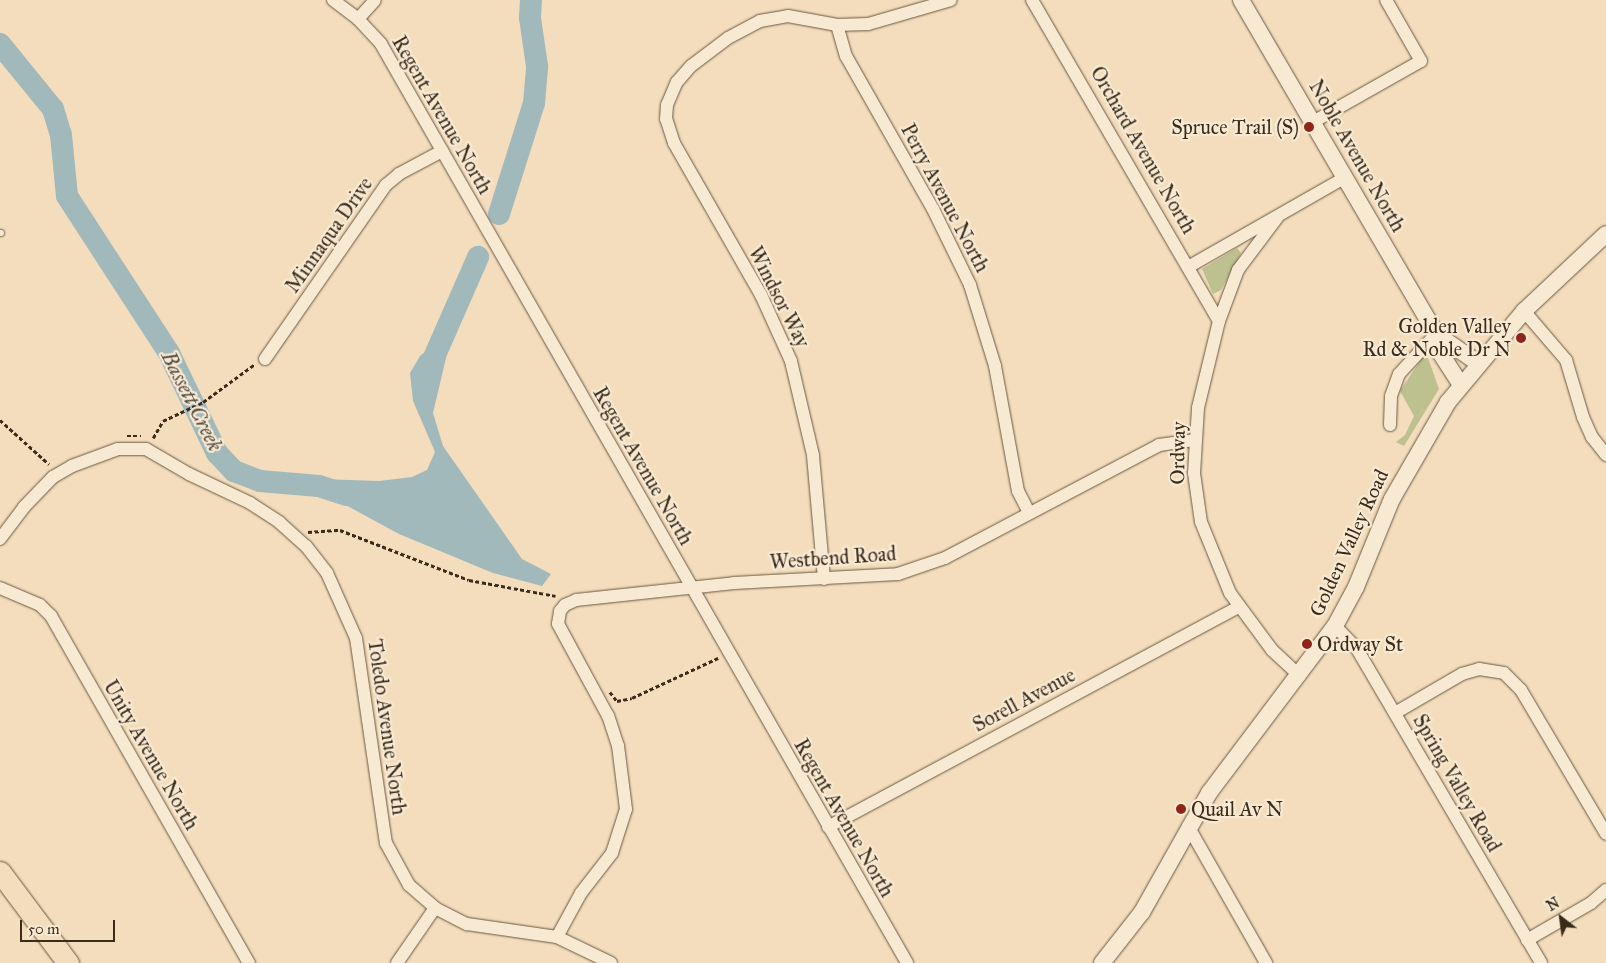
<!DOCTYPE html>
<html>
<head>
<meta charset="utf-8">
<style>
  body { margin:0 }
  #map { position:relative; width:1606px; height:963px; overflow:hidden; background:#f4ddbc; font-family:"IM FELL Great Primer",serif }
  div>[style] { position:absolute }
  .green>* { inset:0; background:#bdc08f }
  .water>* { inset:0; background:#a1b9bb }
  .river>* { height:22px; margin:-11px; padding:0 11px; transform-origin:11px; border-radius:11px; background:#a1b9bb }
  .path>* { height:2.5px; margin-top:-1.25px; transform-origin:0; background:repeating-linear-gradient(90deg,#3a2b1b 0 4px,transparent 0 6.5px) }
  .roads { filter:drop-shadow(0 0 1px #685843) drop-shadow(0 0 1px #685843) }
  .lane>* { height:6px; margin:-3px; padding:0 3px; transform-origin:3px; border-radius:3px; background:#f8e9d3 }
  .street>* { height:12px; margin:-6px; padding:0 6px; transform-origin:6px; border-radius:6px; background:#f8e9d3 }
  .secondary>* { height:16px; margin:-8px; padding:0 8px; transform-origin:8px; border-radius:8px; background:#f8e9d3 }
  .highway>* { height:21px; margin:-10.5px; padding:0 10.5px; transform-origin:10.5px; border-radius:10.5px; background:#f4ddbc }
  .dots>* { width:14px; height:14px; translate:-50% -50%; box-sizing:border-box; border:2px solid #f8e9d3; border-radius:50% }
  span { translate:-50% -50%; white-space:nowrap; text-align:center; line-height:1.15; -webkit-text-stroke:4.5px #f8e9d3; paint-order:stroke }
  .street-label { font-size:20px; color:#3a2b1b }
  .poi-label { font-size:20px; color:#3a2b1b }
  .right { translate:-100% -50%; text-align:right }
  .left { translate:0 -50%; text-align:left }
  .water-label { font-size:21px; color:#544e43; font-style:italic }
  .north { position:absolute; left:1536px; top:893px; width:50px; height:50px; -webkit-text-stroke:4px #f8e9d3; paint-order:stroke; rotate:330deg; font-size:14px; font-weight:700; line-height:20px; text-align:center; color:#3a2b1b }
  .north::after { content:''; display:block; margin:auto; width:18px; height:22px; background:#3a2b1b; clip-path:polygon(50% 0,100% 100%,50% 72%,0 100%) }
  .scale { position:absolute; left:20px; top:920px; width:95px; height:22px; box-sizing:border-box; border:2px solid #3a2b1b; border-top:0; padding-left:6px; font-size:15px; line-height:18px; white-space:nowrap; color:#3a2b1b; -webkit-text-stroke:4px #f8e9d3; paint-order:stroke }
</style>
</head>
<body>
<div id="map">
  <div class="green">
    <div style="clip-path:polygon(1237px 248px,1241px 253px,1221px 290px,1213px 294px,1202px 269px)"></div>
    <div style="clip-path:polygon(1422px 358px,1428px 358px,1439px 389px,1404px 446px,1396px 442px,1405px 435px,1414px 416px,1400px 391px)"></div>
  </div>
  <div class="water">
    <div style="clip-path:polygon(436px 343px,446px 358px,433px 413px,443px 446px,522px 559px,551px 574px,542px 586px,493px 573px,399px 534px,318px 490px,320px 479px,379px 481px,412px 477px,427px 470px,435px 452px,413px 401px,410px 373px,420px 356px)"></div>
  </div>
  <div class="river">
    <div style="left:0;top:44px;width:84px;rotate:50.8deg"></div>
    <div style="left:53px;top:109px;width:27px;rotate:73deg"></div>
    <div style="left:61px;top:135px;width:61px;rotate:84.4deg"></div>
    <div style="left:67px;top:196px;width:187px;rotate:57deg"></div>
    <div style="left:169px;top:353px;width:111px;rotate:64.4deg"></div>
    <div style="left:217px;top:453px;width:25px;rotate:47deg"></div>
    <div style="left:234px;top:471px;width:28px;rotate:21deg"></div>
    <div style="left:260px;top:481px;width:59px;rotate:4.8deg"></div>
    <div style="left:319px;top:486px;width:29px;rotate:18deg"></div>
    <div style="left:499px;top:214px;width:116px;rotate:-72.5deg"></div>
    <div style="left:534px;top:103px;width:37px;rotate:-85deg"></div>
    <div style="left:537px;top:66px;width:49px;rotate:-98.3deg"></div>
    <div style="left:530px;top:18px;width:18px;rotate:-87deg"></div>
    <div style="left:430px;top:374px;width:12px;rotate:-81deg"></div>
    <div style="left:432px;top:362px;width:115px;rotate:-66.3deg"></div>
  </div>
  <div class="path">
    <div style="left:0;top:420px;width:66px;rotate:41.9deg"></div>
    <div style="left:127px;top:436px;width:14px"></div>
    <div style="left:153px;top:438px;width:20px;rotate:-60deg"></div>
    <div style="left:163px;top:421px;width:44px;rotate:-25.4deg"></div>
    <div style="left:203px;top:402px;width:64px;rotate:-36.2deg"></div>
    <div style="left:308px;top:532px;width:32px;rotate:-4deg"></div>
    <div style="left:340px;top:530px;width:138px;rotate:21.2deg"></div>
    <div style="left:469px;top:580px;width:88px;rotate:10.4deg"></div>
    <div style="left:610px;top:692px;width:11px;rotate:52deg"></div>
    <div style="left:617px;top:701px;width:15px;rotate:-11deg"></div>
    <div style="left:632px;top:698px;width:95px;rotate:-24.9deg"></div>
  </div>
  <div class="roads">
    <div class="lane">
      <div style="left:0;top:233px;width:1px"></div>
    </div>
    <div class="street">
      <div style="left:333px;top:0;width:31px;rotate:37deg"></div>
      <div style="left:358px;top:19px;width:34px;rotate:47deg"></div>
      <div style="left:381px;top:44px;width:1059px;rotate:60.21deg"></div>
      <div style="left:1032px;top:0;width:371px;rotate:59.8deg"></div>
      <div style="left:358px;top:19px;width:25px;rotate:-48deg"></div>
      <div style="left:837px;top:25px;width:32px;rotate:74deg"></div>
      <div style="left:846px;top:56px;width:176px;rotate:60.4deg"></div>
      <div style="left:933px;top:209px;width:85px;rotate:64deg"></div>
      <div style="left:970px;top:285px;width:85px;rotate:72.8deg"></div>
      <div style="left:995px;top:366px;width:127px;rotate:79.6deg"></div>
      <div style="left:1018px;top:491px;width:25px;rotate:63deg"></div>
      <div style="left:1313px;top:122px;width:124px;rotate:-29.5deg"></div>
      <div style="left:1421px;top:61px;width:70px;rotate:-119.8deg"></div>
      <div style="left:1277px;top:218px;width:65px;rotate:126.9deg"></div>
      <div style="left:1238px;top:270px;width:54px;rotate:110.4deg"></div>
      <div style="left:1219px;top:321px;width:89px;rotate:103.6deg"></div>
      <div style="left:1198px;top:408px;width:65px;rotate:93.5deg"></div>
      <div style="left:1194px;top:473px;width:49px;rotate:81.9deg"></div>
      <div style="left:1201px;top:522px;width:77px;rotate:67.8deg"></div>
      <div style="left:1230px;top:593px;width:71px;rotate:53.6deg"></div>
      <div style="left:1272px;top:650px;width:38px;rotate:43deg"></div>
      <div style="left:1188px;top:267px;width:180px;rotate:-29.7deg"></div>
      <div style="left:1524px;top:311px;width:65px;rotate:49.4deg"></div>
      <div style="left:1566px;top:360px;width:59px;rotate:73.4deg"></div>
      <div style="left:1583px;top:417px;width:22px;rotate:66deg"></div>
      <div style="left:1592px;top:437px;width:23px;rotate:52deg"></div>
      <div style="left:265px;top:359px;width:212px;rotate:-55.2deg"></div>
      <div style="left:386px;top:185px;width:17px;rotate:-40deg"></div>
      <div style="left:399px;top:174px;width:49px;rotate:-28.1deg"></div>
      <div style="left:1390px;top:425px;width:29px;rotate:-88deg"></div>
      <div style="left:1391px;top:396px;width:23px;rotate:-70deg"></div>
      <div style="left:1399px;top:374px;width:54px;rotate:-47.2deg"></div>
      <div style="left:0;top:539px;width:40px;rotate:-53deg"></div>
      <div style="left:24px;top:507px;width:42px;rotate:-46deg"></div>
      <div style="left:53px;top:477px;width:22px;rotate:-30deg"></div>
      <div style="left:72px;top:466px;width:49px;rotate:-20.3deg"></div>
      <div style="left:118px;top:449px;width:28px"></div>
      <div style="left:146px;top:449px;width:50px;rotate:30.2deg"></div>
      <div style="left:189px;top:474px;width:68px;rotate:25.4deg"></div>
      <div style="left:250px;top:503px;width:35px;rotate:33deg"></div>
      <div style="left:279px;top:522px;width:36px;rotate:42deg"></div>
      <div style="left:306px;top:546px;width:34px;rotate:52deg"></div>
      <div style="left:327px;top:573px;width:71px;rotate:66deg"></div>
      <div style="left:356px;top:638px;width:207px;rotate:81.7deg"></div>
      <div style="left:386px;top:843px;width:48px;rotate:61.3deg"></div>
      <div style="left:409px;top:885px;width:35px;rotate:41deg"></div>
      <div style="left:435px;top:908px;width:36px;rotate:27deg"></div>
      <div style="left:467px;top:924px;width:91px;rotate:8.2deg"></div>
      <div style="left:557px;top:937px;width:60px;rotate:25.7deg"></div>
      <div style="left:824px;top:579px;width:124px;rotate:-95.1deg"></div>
      <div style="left:813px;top:455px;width:97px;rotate:-103.2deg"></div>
      <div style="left:791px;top:361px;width:72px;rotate:-114.4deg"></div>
      <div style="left:761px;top:295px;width:175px;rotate:-119.8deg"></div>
      <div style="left:674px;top:143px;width:25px;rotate:-108deg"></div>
      <div style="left:666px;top:119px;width:14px;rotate:-86deg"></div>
      <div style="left:667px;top:105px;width:25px;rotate:-67deg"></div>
      <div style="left:677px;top:82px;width:21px;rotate:-49deg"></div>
      <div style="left:691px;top:66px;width:46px;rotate:-37.1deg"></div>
      <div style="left:728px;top:38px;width:36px;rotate:-28deg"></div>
      <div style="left:760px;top:21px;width:28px;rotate:-10deg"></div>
      <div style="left:788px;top:16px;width:50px;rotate:10.4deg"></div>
      <div style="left:837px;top:25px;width:31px;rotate:-2deg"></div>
      <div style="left:868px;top:24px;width:86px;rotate:-16.1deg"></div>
      <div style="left:0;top:588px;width:43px;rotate:23deg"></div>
      <div style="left:40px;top:605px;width:16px;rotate:45deg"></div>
      <div style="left:51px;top:616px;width:400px;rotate:60.3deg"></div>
      <div style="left:1335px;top:626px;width:32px;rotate:46deg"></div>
      <div style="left:1357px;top:649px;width:364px;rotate:59.6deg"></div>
      <div style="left:1395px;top:713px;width:78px;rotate:-30.2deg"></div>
      <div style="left:1462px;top:674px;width:18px;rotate:-16deg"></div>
      <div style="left:1479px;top:669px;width:25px;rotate:9deg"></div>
      <div style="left:1504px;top:673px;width:24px;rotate:45deg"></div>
      <div style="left:1521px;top:690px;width:167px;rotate:59.4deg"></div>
      <div style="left:1188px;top:826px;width:158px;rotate:60.3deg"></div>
      <div style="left:828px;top:827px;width:465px;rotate:-28.2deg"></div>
      <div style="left:557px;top:937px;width:50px;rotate:-61.4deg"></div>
      <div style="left:581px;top:893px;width:51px;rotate:-52.2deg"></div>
      <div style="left:612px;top:853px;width:46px;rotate:-72.3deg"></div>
      <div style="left:626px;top:809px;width:64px;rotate:-97.2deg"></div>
      <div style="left:618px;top:746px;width:32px;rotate:-108deg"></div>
      <div style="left:608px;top:716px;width:105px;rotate:-118.5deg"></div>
      <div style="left:558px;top:624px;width:13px;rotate:-81deg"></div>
      <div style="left:560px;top:611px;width:8px;rotate:-50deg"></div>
      <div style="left:565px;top:605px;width:12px;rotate:-24deg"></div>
      <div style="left:576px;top:600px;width:159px;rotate:-6.1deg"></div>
      <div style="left:734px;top:583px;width:164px;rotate:-3.1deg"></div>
      <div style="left:898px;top:574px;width:50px;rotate:-18.8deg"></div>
      <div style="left:945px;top:558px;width:242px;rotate:-27.8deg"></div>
      <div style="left:1159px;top:445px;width:35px;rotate:-8deg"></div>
      <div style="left:1527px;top:940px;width:74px;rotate:-30deg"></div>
      <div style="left:1591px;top:903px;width:20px;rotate:-41deg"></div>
      <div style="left:397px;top:963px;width:67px;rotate:-55.4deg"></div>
    </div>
    <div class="secondary">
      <div style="left:1241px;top:0;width:387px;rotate:59.7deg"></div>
      <div style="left:1436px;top:334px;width:14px;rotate:86deg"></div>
      <div style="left:1437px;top:348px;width:44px;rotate:57deg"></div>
      <div style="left:1436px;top:334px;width:51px;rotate:34.6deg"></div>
      <div style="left:1102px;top:963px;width:65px;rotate:-51.9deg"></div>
      <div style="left:1142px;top:912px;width:137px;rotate:-60.6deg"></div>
      <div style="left:1209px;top:793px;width:209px;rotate:-53deg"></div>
      <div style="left:1335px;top:626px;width:44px;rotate:-61.7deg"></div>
      <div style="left:1356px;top:587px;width:95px;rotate:-67.8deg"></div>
      <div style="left:1392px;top:499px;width:112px;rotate:-60deg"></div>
      <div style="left:1448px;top:402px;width:119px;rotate:-50.1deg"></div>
      <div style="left:1524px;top:311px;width:112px;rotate:-43.2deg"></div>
    </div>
    <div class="highway">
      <div style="left:0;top:872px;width:114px;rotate:53.2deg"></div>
    </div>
  </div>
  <div class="dots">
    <div style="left:1309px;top:127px;background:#8f2418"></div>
    <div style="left:1521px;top:338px;background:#8f2418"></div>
    <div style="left:1307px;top:644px;background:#8f2418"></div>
    <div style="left:1181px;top:809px;background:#8f2418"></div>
  </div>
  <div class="street-label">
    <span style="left:442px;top:115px;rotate:60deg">Regent Avenue North</span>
    <span style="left:1143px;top:150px;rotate:60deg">Orchard Avenue North</span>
    <span style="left:1357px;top:156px;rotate:60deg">Noble Avenue North</span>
    <span style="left:945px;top:198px;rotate:62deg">Perry Avenue North</span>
    <span style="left:329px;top:235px;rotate:-55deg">Minnaqua Drive</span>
    <span style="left:779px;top:297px;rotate:63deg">Windsor Way</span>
    <span style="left:1178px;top:453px;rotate:-89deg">Ordway</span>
    <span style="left:643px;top:466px;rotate:60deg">Regent Avenue North</span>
    <span style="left:1349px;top:543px;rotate:-65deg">Golden Valley Road</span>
    <span style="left:833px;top:558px;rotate:-4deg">Westbend Road</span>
    <span style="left:1024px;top:700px;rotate:-28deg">Sorell Avenue</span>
    <span style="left:387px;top:727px;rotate:82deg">Toledo Avenue North</span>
    <span style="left:151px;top:755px;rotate:60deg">Unity Avenue North</span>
    <span style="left:1457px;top:783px;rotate:60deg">Spring Valley Road</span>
    <span style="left:844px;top:818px;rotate:60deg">Regent Avenue North</span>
  </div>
  <div class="poi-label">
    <span class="right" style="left:1299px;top:127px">Spruce Trail (S)</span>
    <span class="right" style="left:1511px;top:338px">Golden Valley<br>Rd &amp; Noble Dr N</span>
    <span class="left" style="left:1317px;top:644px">Ordway St</span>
    <span class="left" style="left:1191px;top:809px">Quail Av N</span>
  </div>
  <div class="water-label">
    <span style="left:192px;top:401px;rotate:63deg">Bassett Creek</span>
  </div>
  <div class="north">N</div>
  <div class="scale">50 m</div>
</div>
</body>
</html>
